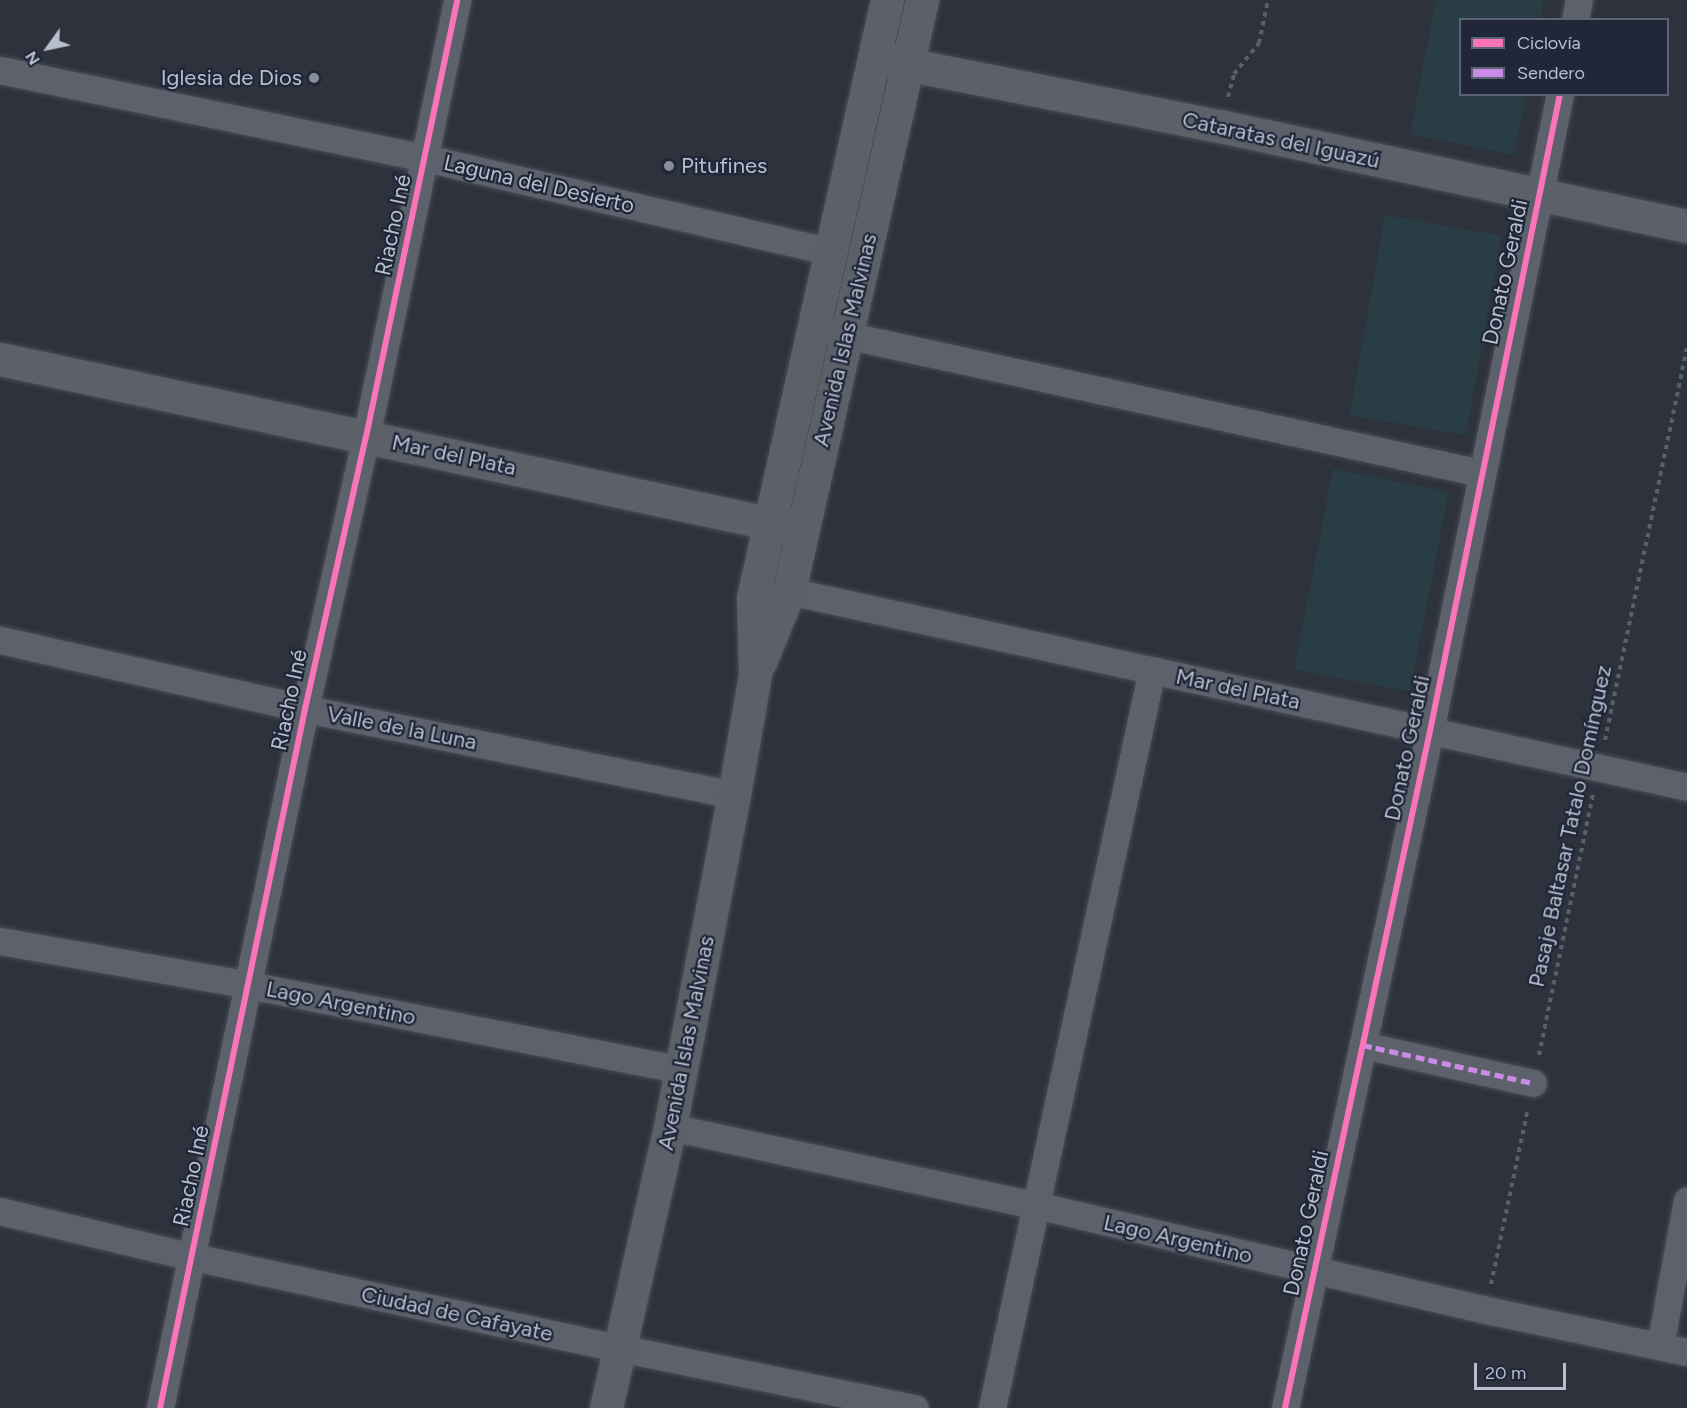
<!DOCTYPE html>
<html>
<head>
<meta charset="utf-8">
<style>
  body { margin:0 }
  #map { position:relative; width:1687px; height:1408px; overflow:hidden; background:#2d323d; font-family:Figtree,sans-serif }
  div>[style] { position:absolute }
  .green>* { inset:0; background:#293d44; transform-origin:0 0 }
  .path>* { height:4px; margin-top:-2px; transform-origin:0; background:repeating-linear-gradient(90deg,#5a6067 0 4.5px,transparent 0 9px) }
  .roads { filter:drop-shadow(0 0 2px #4a4d55) drop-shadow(0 0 2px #4a4d55) }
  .street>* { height:27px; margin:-13.5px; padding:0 13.5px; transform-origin:13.5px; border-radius:13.5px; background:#5d616b }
  .secondary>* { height:33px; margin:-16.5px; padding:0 16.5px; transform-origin:16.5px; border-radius:16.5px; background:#5c6069 }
  .quiet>* { height:4.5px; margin-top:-2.25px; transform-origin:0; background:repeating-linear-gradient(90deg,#ca8be6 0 9px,transparent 0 13.5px) }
  .cycleway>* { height:6px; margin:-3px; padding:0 3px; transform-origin:3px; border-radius:3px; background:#fb73b8 }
  .dots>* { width:16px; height:16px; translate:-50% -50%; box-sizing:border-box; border:3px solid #1f2739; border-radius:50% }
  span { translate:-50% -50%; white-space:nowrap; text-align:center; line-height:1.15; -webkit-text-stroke:4.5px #1f2739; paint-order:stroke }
  .poi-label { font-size:22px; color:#b8becd }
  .right { translate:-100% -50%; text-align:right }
  .left { translate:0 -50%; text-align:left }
  .street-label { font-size:22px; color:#b8becd }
  .legend { position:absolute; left:1459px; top:18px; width:210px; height:78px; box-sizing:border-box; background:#1f2739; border:2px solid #5c6374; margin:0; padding:8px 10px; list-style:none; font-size:18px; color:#b8becd }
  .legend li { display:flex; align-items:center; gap:12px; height:30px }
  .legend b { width:30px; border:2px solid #5c6374 }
  .north { position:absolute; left:18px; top:18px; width:60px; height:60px; -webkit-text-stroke:4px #1f2739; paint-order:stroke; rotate:237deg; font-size:16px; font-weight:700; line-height:24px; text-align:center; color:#b8becd }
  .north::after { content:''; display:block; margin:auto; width:21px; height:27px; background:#b8becd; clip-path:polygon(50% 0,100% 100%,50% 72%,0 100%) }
  .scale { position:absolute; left:1474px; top:1363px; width:92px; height:27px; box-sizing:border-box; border:3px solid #b8becd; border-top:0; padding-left:8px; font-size:18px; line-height:21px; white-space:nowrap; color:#b8becd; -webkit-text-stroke:4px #1f2739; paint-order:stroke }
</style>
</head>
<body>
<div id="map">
  <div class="green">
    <div style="clip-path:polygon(1436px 0,1544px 0,1540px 19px,1460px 20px,1460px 94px,1526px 95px,1514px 155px,1410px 134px)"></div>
    <div style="left:1385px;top:215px;width:118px;height:203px;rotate:10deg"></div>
    <div style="left:1333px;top:469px;width:118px;height:204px;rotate:11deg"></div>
  </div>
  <div class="path">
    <div style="left:1228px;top:97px;width:24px;rotate:-75deg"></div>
    <div style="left:1234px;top:74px;width:40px;rotate:-51deg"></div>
    <div style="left:1259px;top:43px;width:44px;rotate:-78.2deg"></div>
    <div style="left:1605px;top:740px;width:400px;rotate:-78.2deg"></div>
    <div style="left:1539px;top:1055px;width:266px;rotate:-78.3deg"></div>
    <div style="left:1491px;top:1284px;width:179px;rotate:-78.1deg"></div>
  </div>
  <div class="roads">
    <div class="street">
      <div style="left:1575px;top:20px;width:20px;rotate:-79deg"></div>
      <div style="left:0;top:70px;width:434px;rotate:11.7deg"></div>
      <div style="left:425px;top:158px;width:415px;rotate:13deg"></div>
      <div style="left:827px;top:331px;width:669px;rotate:12.25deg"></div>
      <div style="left:789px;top:591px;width:919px;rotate:12.31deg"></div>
      <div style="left:0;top:640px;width:313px;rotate:12.7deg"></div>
      <div style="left:305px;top:709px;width:438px;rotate:11.3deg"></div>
      <div style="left:0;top:941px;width:253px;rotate:10deg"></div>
      <div style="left:249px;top:985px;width:440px;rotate:11.1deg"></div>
      <div style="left:1363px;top:1045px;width:174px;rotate:12.6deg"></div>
      <div style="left:670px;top:1127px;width:373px;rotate:12.1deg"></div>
      <div style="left:1035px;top:1205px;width:463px;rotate:13.1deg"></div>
      <div style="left:1486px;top:1310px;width:205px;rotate:11.8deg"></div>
      <div style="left:0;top:1211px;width:198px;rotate:13.4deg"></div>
      <div style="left:193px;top:1257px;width:436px;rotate:12.1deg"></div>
      <div style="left:619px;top:1348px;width:302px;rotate:11.5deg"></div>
      <div style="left:1660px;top:1346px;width:148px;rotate:-79.5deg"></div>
      <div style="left:160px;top:1408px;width:714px;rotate:-78.28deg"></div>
      <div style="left:305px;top:709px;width:279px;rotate:-77.4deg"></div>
      <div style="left:366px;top:437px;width:446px;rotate:-78.2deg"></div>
      <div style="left:992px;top:1408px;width:755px;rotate:-77.77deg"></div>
      <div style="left:1285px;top:1408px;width:692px;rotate:-77.91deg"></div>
      <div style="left:1430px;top:731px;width:650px;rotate:-78.47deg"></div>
    </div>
    <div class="secondary">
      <div style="left:875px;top:58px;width:352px;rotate:11.2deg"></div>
      <div style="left:1220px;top:126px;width:478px;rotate:12.1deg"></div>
      <div style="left:0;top:359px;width:785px;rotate:12.05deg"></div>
      <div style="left:768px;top:523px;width:34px;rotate:7deg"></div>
      <div style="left:760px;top:662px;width:77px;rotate:-67.8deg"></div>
      <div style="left:789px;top:591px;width:606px;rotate:-77.32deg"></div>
      <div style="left:606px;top:1408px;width:288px;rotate:-77.2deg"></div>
      <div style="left:670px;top:1127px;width:338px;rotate:-79.1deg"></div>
      <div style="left:734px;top:795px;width:122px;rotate:-80.1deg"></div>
      <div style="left:755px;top:675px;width:77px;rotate:-91.5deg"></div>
      <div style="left:753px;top:598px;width:613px;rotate:-77.37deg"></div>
    </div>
  </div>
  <div class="quiet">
    <div style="left:1363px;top:1045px;width:174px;rotate:12.6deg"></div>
  </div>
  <div class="cycleway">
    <div style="left:160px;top:1408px;width:714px;rotate:-78.28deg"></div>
    <div style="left:305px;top:709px;width:279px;rotate:-77.4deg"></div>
    <div style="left:366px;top:437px;width:446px;rotate:-78.2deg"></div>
    <div style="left:1285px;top:1408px;width:692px;rotate:-77.91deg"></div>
    <div style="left:1430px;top:731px;width:650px;rotate:-78.47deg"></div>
  </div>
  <div class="dots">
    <div style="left:314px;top:78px;background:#878d9b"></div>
    <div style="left:669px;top:166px;background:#878d9b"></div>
  </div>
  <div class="poi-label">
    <span class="right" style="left:302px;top:78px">Iglesia de Dios</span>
    <span class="left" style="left:681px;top:166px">Pitufines</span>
  </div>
  <div class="street-label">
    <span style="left:1281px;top:140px;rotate:12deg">Cataratas del Iguazú</span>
    <span style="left:539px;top:184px;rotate:13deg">Laguna del Desierto</span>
    <span style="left:393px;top:225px;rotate:-78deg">Riacho Iné</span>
    <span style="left:1505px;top:272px;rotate:-78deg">Donato Geraldi</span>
    <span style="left:845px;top:340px;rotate:-77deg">Avenida Islas Malvinas</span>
    <span style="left:454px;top:455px;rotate:12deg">Mar del Plata</span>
    <span style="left:1238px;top:689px;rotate:12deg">Mar del Plata</span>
    <span style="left:289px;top:700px;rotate:-78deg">Riacho Iné</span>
    <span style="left:402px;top:728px;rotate:11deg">Valle de la Luna</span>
    <span style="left:1407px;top:748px;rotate:-78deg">Donato Geraldi</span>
    <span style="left:1570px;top:826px;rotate:-78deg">Pasaje Baltasar Tatalo Domínguez</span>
    <span style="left:341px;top:1003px;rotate:11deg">Lago Argentino</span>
    <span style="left:686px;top:1043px;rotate:-79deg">Avenida Islas Malvinas</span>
    <span style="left:191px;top:1176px;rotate:-78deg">Riacho Iné</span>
    <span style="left:1306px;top:1223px;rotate:-78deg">Donato Geraldi</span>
    <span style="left:1178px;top:1239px;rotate:13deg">Lago Argentino</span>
    <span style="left:457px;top:1314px;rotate:12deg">Ciudad de Cafayate</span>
  </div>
  <ul class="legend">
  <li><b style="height:8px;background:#fb73b8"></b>Ciclovía</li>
  <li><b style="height:8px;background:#ca8be6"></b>Sendero</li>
  </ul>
  <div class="north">N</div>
  <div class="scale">20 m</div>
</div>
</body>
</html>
